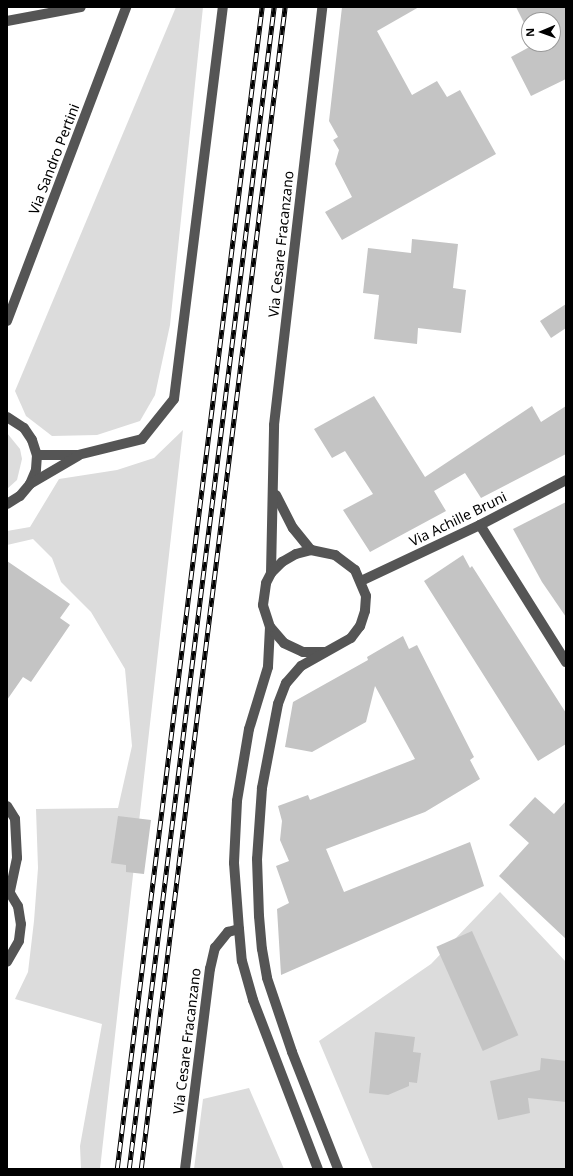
<!DOCTYPE html>
<html>
<head>
<meta charset="utf-8">
<style>
  body { margin:0 }
  #map { position:relative; width:573px; height:1176px; overflow:hidden; background:#fff; font-family:"Noto Sans",sans-serif }
  div>[style] { position:absolute }
  .green>* { inset:0; background:#dcdcdc }
  .building>* { inset:0; background:#c4c4c4; transform-origin:0 0 }
  .minor>* { height:10px; margin:-5px; padding:0 5px; transform-origin:5px; border-radius:5px; background:#555 }
  .rail>* { height:4.5px; margin-top:-2.25px; transform-origin:0; background:repeating-linear-gradient(90deg,#fff 0 9px,#000 0 18px); box-sizing:border-box; border-block:1px solid #000 }
  span { translate:-50% -50%; white-space:nowrap; text-align:center; line-height:1.15; -webkit-text-stroke:3px #fff; paint-order:stroke }
  .street-label { font-size:14px; color:#000 }
  .frame { position:absolute; inset:0; border:8px solid #000; pointer-events:none }
  .north { position:absolute; left:521px; top:12px; width:40px; height:40px; box-sizing:border-box; background:#fff; border:1px solid #999; border-radius:50%; rotate:268deg; font-size:11px; font-weight:700; line-height:16px; text-align:center; color:#000 }
  .north::after { content:''; display:block; margin:auto; width:14px; height:18px; background:#000; clip-path:polygon(50% 0,100% 100%,50% 72%,0 100%) }
</style>
</head>
<body>
<div id="map">
  <div class="green">
    <div style="clip-path:polygon(176px 7px,203px 7px,170px 325px,155px 395px,140px 421px,97px 435px,52px 436px,26px 416px,15px 391px)"></div>
    <div style="clip-path:polygon(183px 430px,100px 1169px,81px 1169px,80px 1146px,102px 1024px,15px 999px,28px 972px,34px 921px,38px 868px,36px 809px,118px 808px,132px 746px,125px 669px,91px 612px,61px 582px,52px 558px,33px 539px,7px 545px,7px 531px,30px 527px,59px 479px,117px 470px,154px 458px)"></div>
    <div style="clip-path:polygon(7px 433px,20px 449px,22px 459px,17px 480px,7px 489px)"></div>
    <div style="clip-path:polygon(500px 892px,566px 962px,566px 1169px,373px 1169px,319px 1041px,431px 964px)"></div>
    <div style="clip-path:polygon(249px 1088px,284px 1169px,194px 1169px,203px 1099px)"></div>
  </div>
  <div class="building">
    <div style="clip-path:polygon(342px 7px,419px 7px,377px 31px,412px 95px,437px 81px,447px 97px,460px 90px,496px 154px,342px 240px,325px 212px,352px 197px,335px 164px,339px 150px,333px 140px,338px 137px,329px 121px)"></div>
    <div style="clip-path:polygon(516px 7px,566px 7px,566px 79px,531px 96px,511px 57px,535px 44px,553px 44px,553px 20px,529px 20px,529px 33px)"></div>
    <div style="clip-path:polygon(412px 239px,458px 244px,453px 288px,466px 290px,461px 333px,418px 328px,417px 344px,374px 339px,379px 295px,363px 293px,368px 248px,411px 253px)"></div>
    <div style="clip-path:polygon(566px 304px,566px 328px,551px 338px,540px 321px)"></div>
    <div style="clip-path:polygon(374px 396px,425px 477px,532px 406px,541px 422px,566px 406px,566px 454px,481px 498px,465px 473px,434px 491px,446px 511px,370px 552px,343px 510px,373px 494px,345px 451px,332px 458px,314px 429px)"></div>
    <div style="clip-path:polygon(566px 502px,566px 617px,542px 582px,513px 529px)"></div>
    <div style="clip-path:polygon(463px 555px,470px 568px,472px 566px,566px 713px,566px 744px,538px 761px,424px 581px)"></div>
    <div style="clip-path:polygon(7px 561px,70px 604px,60px 618px,70px 625px,31px 682px,23px 677px,7px 700px)"></div>
    <div style="clip-path:polygon(403px 636px,409px 649px,417px 645px,474px 757px,470px 760px,480px 779px,425px 812px,326px 849px,344px 892px,470px 842px,484px 886px,281px 975px,277px 909px,289px 903px,276px 866px,289px 861px,280px 840px,282px 821px,278px 806px,308px 795px,310px 800px,415px 759px,375px 686px,366px 722px,312px 752px,285px 747px,293px 702px,368px 660px,367px 657px)"></div>
    <div style="clip-path:polygon(535px 797px,554px 814px,566px 801px,566px 939px,499px 876px,529px 843px,509px 825px)"></div>
    <div style="clip-path:polygon(118px 816px,151px 820px,144px 874px,126px 872px,126px 865px,111px 863px)"></div>
    <div style="left:472px;top:931px;width:114px;height:39px;rotate:66deg"></div>
    <div style="clip-path:polygon(375px 1032px,415px 1037px,413px 1052px,421px 1053px,417px 1083px,409px 1082px,409px 1086px,388px 1095px,369px 1093px)"></div>
    <div style="clip-path:polygon(541px 1058px,566px 1061px,566px 1102px,528px 1098px,530px 1113px,498px 1120px,490px 1081px,540px 1070px)"></div>
  </div>
  <div class="minor">
    <div style="left:7px;top:21px;width:75px;rotate:-10.7deg"></div>
    <div style="left:7px;top:321px;width:336px;rotate:-69.2deg"></div>
    <div style="left:7px;top:417px;width:20px;rotate:33deg"></div>
    <div style="left:24px;top:428px;width:14px;rotate:56deg"></div>
    <div style="left:32px;top:440px;width:16px;rotate:72deg"></div>
    <div style="left:37px;top:455px;width:15px;rotate:94deg"></div>
    <div style="left:36px;top:470px;width:15px;rotate:113deg"></div>
    <div style="left:37px;top:455px;width:41px"></div>
    <div style="left:78px;top:455px;width:66px;rotate:-14deg"></div>
    <div style="left:142px;top:439px;width:51px;rotate:-51.3deg"></div>
    <div style="left:174px;top:399px;width:395px;rotate:-82.9deg"></div>
    <div style="left:276px;top:495px;width:37px;rotate:63deg"></div>
    <div style="left:293px;top:528px;width:28px;rotate:51deg"></div>
    <div style="left:7px;top:504px;width:15px;rotate:-32deg"></div>
    <div style="left:20px;top:496px;width:16px;rotate:-50deg"></div>
    <div style="left:30px;top:484px;width:56px;rotate:-30.3deg"></div>
    <div style="left:480px;top:525px;width:162px;rotate:57.9deg"></div>
    <div style="left:271px;top:573px;width:148px;rotate:-88.8deg"></div>
    <div style="left:274px;top:425px;width:421px;rotate:-83.4deg"></div>
    <div style="left:361px;top:581px;width:132px;rotate:-25.2deg"></div>
    <div style="left:480px;top:525px;width:97px;rotate:-27.6deg"></div>
    <div style="left:270px;top:627px;width:40px;rotate:92.9deg"></div>
    <div style="left:268px;top:667px;width:65px;rotate:107deg"></div>
    <div style="left:249px;top:729px;width:73px;rotate:99.5deg"></div>
    <div style="left:237px;top:801px;width:62px;rotate:92.8deg"></div>
    <div style="left:234px;top:863px;width:66px;rotate:85.7deg"></div>
    <div style="left:239px;top:929px;width:32px;rotate:85deg"></div>
    <div style="left:242px;top:961px;width:41px;rotate:74.2deg"></div>
    <div style="left:253px;top:1000px;width:181px;rotate:69deg"></div>
    <div style="left:324px;top:652px;width:21px;rotate:180deg"></div>
    <div style="left:303px;top:652px;width:21px;rotate:-155deg"></div>
    <div style="left:284px;top:643px;width:21px;rotate:-131deg"></div>
    <div style="left:270px;top:627px;width:23px;rotate:-108deg"></div>
    <div style="left:263px;top:605px;width:22px;rotate:-82deg"></div>
    <div style="left:266px;top:583px;width:11px;rotate:-63deg"></div>
    <div style="left:271px;top:573px;width:16px;rotate:-45deg"></div>
    <div style="left:282px;top:562px;width:16px;rotate:-30deg"></div>
    <div style="left:296px;top:554px;width:16px;rotate:-15deg"></div>
    <div style="left:311px;top:550px;width:25px;rotate:12deg"></div>
    <div style="left:335px;top:555px;width:25px;rotate:37deg"></div>
    <div style="left:355px;top:570px;width:28px;rotate:67deg"></div>
    <div style="left:366px;top:596px;width:15px;rotate:94deg"></div>
    <div style="left:365px;top:611px;width:16px;rotate:108deg"></div>
    <div style="left:360px;top:626px;width:15px;rotate:127deg"></div>
    <div style="left:351px;top:638px;width:57px;rotate:150.8deg"></div>
    <div style="left:301px;top:666px;width:23px;rotate:131deg"></div>
    <div style="left:286px;top:683px;width:22px;rotate:111deg"></div>
    <div style="left:278px;top:704px;width:86px;rotate:100.8deg"></div>
    <div style="left:262px;top:788px;width:71px;rotate:94deg"></div>
    <div style="left:257px;top:859px;width:57px;rotate:88deg"></div>
    <div style="left:259px;top:916px;width:33px;rotate:85deg"></div>
    <div style="left:262px;top:949px;width:29px;rotate:80deg"></div>
    <div style="left:267px;top:978px;width:78px;rotate:71.3deg"></div>
    <div style="left:292px;top:1052px;width:126px;rotate:68.5deg"></div>
    <div style="left:7px;top:806px;width:15px;rotate:58deg"></div>
    <div style="left:15px;top:819px;width:39px;rotate:87deg"></div>
    <div style="left:17px;top:858px;width:34px;rotate:102deg"></div>
    <div style="left:7px;top:888px;width:21px;rotate:59deg"></div>
    <div style="left:18px;top:906px;width:18px;rotate:81deg"></div>
    <div style="left:21px;top:924px;width:17px;rotate:97deg"></div>
    <div style="left:19px;top:941px;width:24px;rotate:120deg"></div>
    <div style="left:185px;top:1169px;width:202px;rotate:-82.9deg"></div>
    <div style="left:210px;top:969px;width:22px;rotate:-77deg"></div>
    <div style="left:215px;top:948px;width:21px;rotate:-51deg"></div>
    <div style="left:228px;top:932px;width:11px;rotate:-15deg"></div>
  </div>
  <div class="rail">
    <div style="left:117px;top:1169px;width:1171px;rotate:-82.89deg"></div>
    <div style="left:129px;top:1169px;width:1171px;rotate:-82.89deg"></div>
    <div style="left:141px;top:1169px;width:1171px;rotate:-82.94deg"></div>
  </div>
  <div class="street-label">
    <span style="left:54px;top:159px;rotate:-69deg">Via Sandro Pertini</span>
    <span style="left:281px;top:244px;rotate:-84deg">Via Cesare Fracanzano</span>
    <span style="left:458px;top:519px;rotate:-26deg">Via Achille Bruni</span>
    <span style="left:187px;top:1041px;rotate:-83deg">Via Cesare Fracanzano</span>
  </div>
  <div class="frame"></div>
  <div class="north">N</div>
</div>
</body>
</html>
